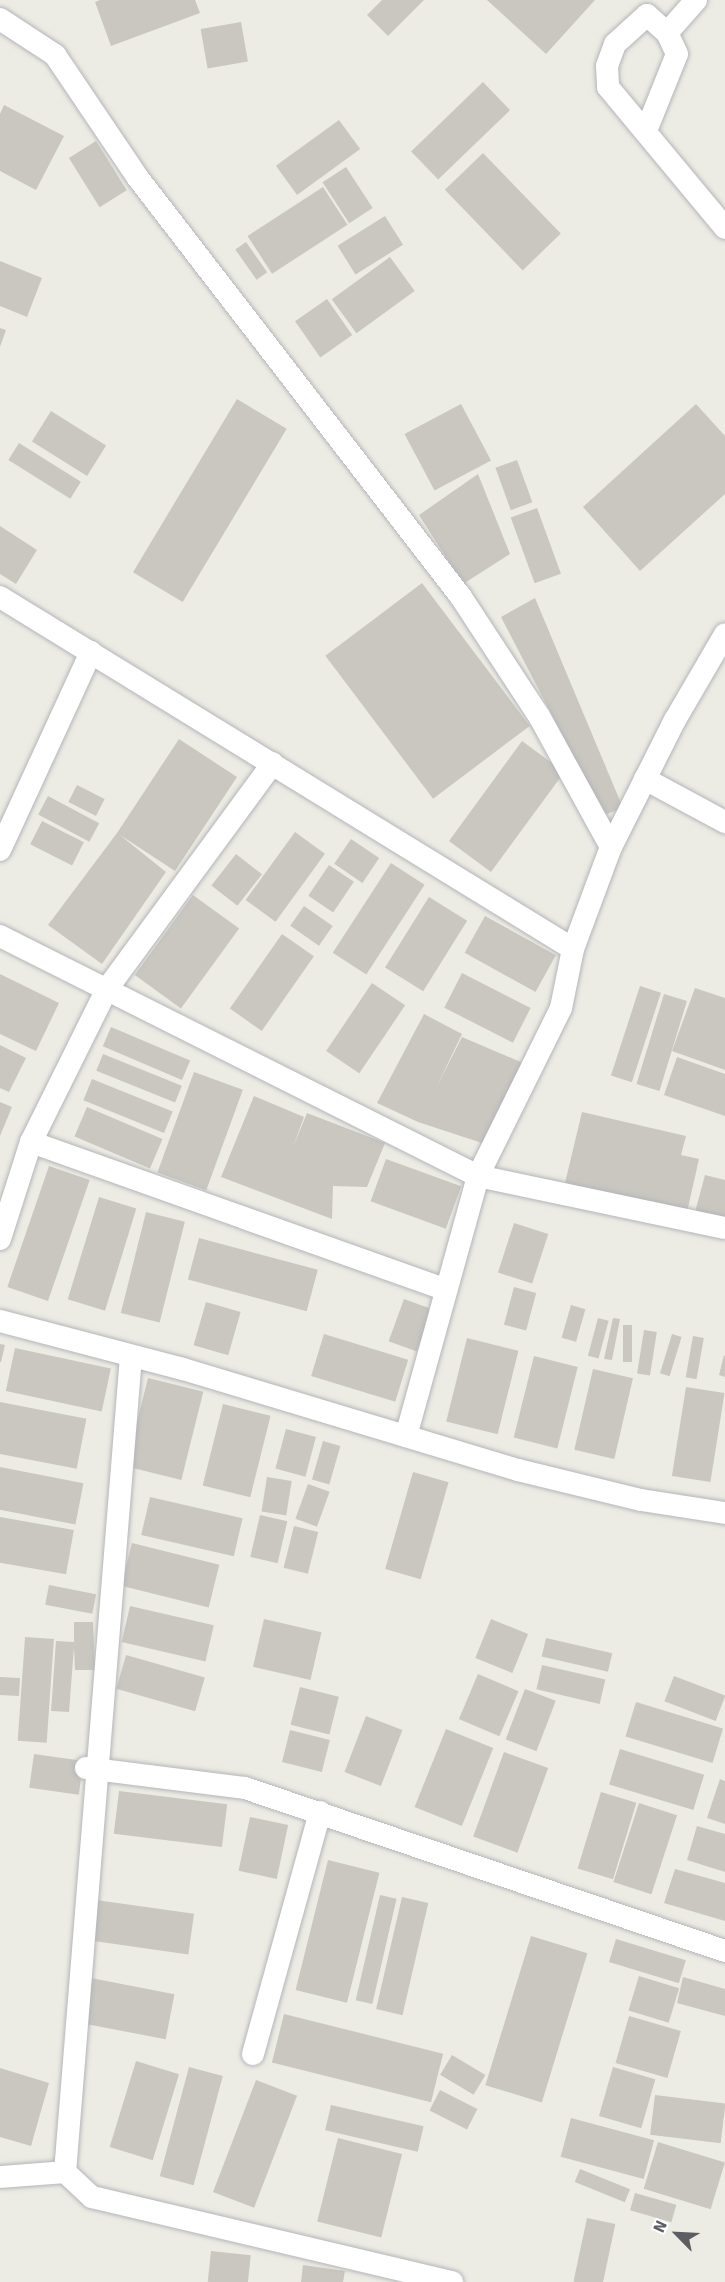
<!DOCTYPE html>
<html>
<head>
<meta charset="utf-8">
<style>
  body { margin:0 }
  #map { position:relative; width:725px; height:2282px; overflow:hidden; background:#edece4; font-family:Signika,sans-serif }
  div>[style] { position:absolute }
  .building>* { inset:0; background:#c9c7c0; transform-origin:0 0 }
  .roads { filter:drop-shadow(0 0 2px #b4b5ba) drop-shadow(0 0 2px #b4b5ba) }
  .street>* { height:22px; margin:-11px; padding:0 11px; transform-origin:11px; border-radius:11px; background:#fff }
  span { translate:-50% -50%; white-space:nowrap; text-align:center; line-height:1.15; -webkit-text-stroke:4.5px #fff; paint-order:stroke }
  .north { position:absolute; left:647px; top:2204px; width:60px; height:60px; -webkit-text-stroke:4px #fff; paint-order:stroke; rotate:294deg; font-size:16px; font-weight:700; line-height:24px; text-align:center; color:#5c5e63 }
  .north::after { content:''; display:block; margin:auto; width:21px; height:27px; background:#5c5e63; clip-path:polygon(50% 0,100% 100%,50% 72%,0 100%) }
</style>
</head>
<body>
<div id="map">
  <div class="building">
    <div style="clip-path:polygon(100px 0,195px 0,200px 13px,111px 46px,95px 2px)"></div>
    <div style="clip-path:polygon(382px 0,424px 0,388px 36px,367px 15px)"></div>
    <div style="clip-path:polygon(487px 0,595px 0,546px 54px)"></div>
    <div style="left:241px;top:22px;width:40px;height:41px;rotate:80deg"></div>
    <div style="left:483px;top:82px;width:39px;height:100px;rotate:46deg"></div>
    <div style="clip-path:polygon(4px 105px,64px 136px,36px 190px,0 171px,0 114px)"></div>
    <div style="left:339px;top:120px;width:36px;height:78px;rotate:54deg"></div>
    <div style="left:96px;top:141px;width:58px;height:32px;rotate:58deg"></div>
    <div style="left:483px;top:153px;width:112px;height:53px;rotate:46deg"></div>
    <div style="left:346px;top:167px;width:49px;height:28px;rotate:57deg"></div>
    <div style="left:323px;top:187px;width:45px;height:90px;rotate:57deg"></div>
    <div style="left:385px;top:216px;width:34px;height:56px;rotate:58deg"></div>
    <div style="left:246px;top:242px;width:37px;height:13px;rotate:55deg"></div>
    <div style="left:390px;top:257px;width:42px;height:72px;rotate:54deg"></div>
    <div style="clip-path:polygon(0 261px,42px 278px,27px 317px,0 306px)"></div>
    <div style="left:327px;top:299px;width:44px;height:39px;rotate:55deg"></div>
    <div style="clip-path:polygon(0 328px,6px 330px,0 347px)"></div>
    <div style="left:237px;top:399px;width:58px;height:202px;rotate:31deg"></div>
    <div style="left:461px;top:404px;width:64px;height:64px;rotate:62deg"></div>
    <div style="clip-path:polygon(696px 404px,725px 436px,725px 494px,640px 571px,583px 507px)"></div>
    <div style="left:51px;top:411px;width:65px;height:36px;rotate:32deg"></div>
    <div style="left:19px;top:443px;width:73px;height:20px;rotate:32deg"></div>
    <div style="left:517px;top:460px;width:45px;height:23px;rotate:70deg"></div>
    <div style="clip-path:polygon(478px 474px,510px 554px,463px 584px,419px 515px)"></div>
    <div style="left:537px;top:508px;width:70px;height:28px;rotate:70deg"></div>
    <div style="clip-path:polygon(0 526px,37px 550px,16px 584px,0 574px)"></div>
    <div style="left:422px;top:583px;width:179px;height:121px;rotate:53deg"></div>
    <div style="clip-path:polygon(535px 598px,623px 808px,604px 815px,501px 617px)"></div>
    <div style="clip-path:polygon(179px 739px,237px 777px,175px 871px,120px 835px,166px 872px,102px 964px,48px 925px,117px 833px)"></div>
    <div style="clip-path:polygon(522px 741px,556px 766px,560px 778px,491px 872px,449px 841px)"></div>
    <div style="left:77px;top:785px;width:31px;height:19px;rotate:27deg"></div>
    <div style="left:48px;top:796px;width:58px;height:21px;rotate:28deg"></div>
    <div style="left:42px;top:821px;width:47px;height:26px;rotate:27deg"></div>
    <div style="left:295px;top:832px;width:37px;height:84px;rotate:36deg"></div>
    <div style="left:351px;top:839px;width:34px;height:30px;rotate:34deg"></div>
    <div style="left:236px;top:854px;width:33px;height:40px;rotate:38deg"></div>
    <div style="left:391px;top:863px;width:40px;height:107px;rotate:33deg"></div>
    <div style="left:329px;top:865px;width:30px;height:37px;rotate:34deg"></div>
    <div style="left:193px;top:895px;width:57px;height:99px;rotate:36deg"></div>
    <div style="left:429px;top:897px;width:45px;height:83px;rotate:32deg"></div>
    <div style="left:304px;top:906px;width:35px;height:24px;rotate:35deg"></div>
    <div style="left:485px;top:916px;width:81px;height:42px;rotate:29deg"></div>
    <div style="left:282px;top:934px;width:39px;height:91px;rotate:35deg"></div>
    <div style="left:462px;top:973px;width:77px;height:39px;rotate:27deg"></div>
    <div style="clip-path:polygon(0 974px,59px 1003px,36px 1051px,0 1034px)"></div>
    <div style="left:372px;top:983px;width:40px;height:82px;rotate:34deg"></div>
    <div style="left:640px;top:986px;width:22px;height:94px;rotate:18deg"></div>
    <div style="clip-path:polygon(695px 988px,725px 998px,725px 1070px,672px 1051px)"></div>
    <div style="left:664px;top:994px;width:24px;height:94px;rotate:17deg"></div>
    <div style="clip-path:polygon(424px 1014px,462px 1034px,436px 1088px,462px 1037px,523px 1063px,488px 1145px,418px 1122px,377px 1103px)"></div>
    <div style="left:111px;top:1027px;width:86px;height:21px;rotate:23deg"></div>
    <div style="clip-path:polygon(0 1045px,26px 1058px,9px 1092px,0 1088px)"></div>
    <div style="left:103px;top:1054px;width:85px;height:18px;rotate:22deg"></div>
    <div style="clip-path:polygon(677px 1057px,725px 1074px,725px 1116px,664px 1095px)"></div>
    <div style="left:194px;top:1072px;width:52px;height:107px;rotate:20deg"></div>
    <div style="left:92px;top:1079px;width:87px;height:23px;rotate:22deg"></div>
    <div style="clip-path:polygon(254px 1096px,304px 1117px,293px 1147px,307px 1113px,385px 1143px,367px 1187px,333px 1186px,332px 1219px,221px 1177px)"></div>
    <div style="clip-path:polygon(0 1102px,12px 1107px,0 1136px)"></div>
    <div style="left:87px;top:1107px;width:82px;height:32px;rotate:23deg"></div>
    <div style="clip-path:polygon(582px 1112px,686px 1136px,681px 1155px,699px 1159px,687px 1212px,565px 1183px)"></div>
    <div style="left:386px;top:1159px;width:80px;height:45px;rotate:20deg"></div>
    <div style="left:49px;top:1166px;width:43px;height:128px;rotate:19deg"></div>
    <div style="clip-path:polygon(705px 1175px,725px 1180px,725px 1220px,695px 1212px)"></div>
    <div style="left:99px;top:1197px;width:39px;height:107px;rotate:17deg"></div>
    <div style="left:146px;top:1212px;width:40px;height:104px;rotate:14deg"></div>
    <div style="left:514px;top:1223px;width:36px;height:52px;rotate:18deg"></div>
    <div style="left:199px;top:1238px;width:123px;height:43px;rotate:15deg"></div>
    <div style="left:514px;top:1287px;width:23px;height:39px;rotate:15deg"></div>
    <div style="left:404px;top:1299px;width:30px;height:45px;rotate:20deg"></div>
    <div style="left:206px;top:1302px;width:36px;height:45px;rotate:16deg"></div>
    <div style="left:571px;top:1305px;width:15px;height:34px;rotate:16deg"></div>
    <div style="left:598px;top:1318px;width:11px;height:39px;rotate:15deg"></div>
    <div style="clip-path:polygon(613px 1318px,620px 1319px,612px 1360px,604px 1359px)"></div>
    <div style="left:623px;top:1325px;width:9px;height:37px"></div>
    <div style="left:644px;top:1330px;width:13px;height:44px;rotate:9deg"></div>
    <div style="left:324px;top:1334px;width:88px;height:44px;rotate:17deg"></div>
    <div style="left:672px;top:1334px;width:10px;height:41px;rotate:17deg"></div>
    <div style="left:693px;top:1336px;width:11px;height:42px;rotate:10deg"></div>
    <div style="left:467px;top:1338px;width:53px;height:86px;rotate:14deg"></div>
    <div style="clip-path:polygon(0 1344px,5px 1345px,1px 1362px,0 1362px)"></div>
    <div style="left:15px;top:1348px;width:98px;height:44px;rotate:12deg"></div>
    <div style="clip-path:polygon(724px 1355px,725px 1356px,725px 1377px,719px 1375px)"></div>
    <div style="left:534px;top:1356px;width:45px;height:84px;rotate:14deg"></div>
    <div style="left:593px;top:1369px;width:41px;height:83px;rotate:13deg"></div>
    <div style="left:148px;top:1378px;width:57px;height:91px;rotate:14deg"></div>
    <div style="left:686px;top:1387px;width:39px;height:90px;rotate:9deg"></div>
    <div style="left:0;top:1402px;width:88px;height:51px;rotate:11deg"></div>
    <div style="left:223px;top:1404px;width:49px;height:84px;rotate:14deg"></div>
    <div style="left:286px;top:1429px;width:31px;height:41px;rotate:15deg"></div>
    <div style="left:323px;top:1441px;width:18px;height:40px;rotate:16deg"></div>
    <div style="left:0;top:1467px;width:85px;height:42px;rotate:11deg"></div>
    <div style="left:413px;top:1472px;width:37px;height:101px;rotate:16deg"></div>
    <div style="left:267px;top:1477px;width:25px;height:35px;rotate:9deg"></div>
    <div style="left:308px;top:1484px;width:23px;height:37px;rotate:20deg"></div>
    <div style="left:150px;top:1497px;width:95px;height:39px;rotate:13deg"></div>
    <div style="left:260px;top:1515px;width:28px;height:43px;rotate:13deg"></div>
    <div style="left:0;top:1517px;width:75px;height:45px;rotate:10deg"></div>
    <div style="left:294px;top:1526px;width:25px;height:43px;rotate:14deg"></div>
    <div style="left:132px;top:1543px;width:90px;height:44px;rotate:14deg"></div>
    <div style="left:49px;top:1585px;width:48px;height:20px;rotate:11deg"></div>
    <div style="left:130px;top:1606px;width:86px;height:37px;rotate:13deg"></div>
    <div style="left:264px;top:1619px;width:59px;height:49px;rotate:13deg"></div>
    <div style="left:491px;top:1619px;width:40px;height:42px;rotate:22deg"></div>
    <div style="clip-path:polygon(74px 1622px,93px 1622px,95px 1670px,75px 1670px,74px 1647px,69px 1712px,51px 1711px,56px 1641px,74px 1642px)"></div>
    <div style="left:25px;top:1637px;width:29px;height:104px;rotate:4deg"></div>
    <div style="left:546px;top:1638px;width:68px;height:19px;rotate:13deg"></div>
    <div style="left:126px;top:1655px;width:82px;height:35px;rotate:16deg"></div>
    <div style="left:542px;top:1665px;width:65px;height:25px;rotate:13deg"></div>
    <div style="left:478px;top:1674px;width:44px;height:49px;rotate:23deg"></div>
    <div style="left:674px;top:1676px;width:55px;height:27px;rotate:21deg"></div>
    <div style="left:0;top:1677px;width:20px;height:18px;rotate:3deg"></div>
    <div style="left:300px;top:1687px;width:40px;height:39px;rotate:14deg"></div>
    <div style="left:525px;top:1689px;width:33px;height:54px;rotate:21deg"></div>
    <div style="left:636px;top:1702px;width:91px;height:36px;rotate:17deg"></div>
    <div style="left:366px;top:1716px;width:39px;height:60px;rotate:21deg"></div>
    <div style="left:446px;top:1729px;width:51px;height:84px;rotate:22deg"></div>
    <div style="left:290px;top:1730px;width:41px;height:33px;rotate:14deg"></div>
    <div style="left:620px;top:1749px;width:88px;height:37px;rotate:17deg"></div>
    <div style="left:504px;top:1752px;width:47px;height:90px;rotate:20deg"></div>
    <div style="left:34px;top:1754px;width:50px;height:34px;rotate:8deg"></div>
    <div style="clip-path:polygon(720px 1779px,725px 1781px,725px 1824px,707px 1818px)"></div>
    <div style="left:119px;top:1791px;width:109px;height:43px;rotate:7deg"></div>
    <div style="left:601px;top:1792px;width:37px;height:80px;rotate:17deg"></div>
    <div style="left:639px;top:1803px;width:40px;height:83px;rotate:18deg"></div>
    <div style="left:250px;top:1817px;width:39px;height:55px;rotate:12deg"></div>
    <div style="clip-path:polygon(697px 1826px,725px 1834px,725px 1872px,687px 1860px)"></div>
    <div style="left:328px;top:1860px;width:53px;height:134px;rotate:14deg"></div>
    <div style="clip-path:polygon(675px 1869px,725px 1883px,725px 1921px,664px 1903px)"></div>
    <div style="left:380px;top:1895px;width:17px;height:108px;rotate:13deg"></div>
    <div style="left:402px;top:1897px;width:27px;height:115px;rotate:13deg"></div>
    <div style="left:96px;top:1900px;width:99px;height:41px;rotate:8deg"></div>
    <div style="left:531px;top:1936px;width:59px;height:156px;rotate:17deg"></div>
    <div style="left:616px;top:1939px;width:73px;height:24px;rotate:17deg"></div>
    <div style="left:639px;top:1976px;width:42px;height:36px;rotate:17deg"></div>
    <div style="clip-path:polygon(683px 1977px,725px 1989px,725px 2016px,677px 2003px)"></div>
    <div style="left:91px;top:1978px;width:85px;height:46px;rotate:11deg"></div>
    <div style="left:284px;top:2014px;width:164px;height:50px;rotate:14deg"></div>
    <div style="left:629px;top:2016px;width:54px;height:49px;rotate:16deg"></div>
    <div style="left:452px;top:2055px;width:39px;height:23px;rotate:31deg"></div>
    <div style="left:136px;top:2061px;width:45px;height:90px;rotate:17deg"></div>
    <div style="left:189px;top:2067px;width:35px;height:113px;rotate:15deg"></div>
    <div style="left:613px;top:2067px;width:44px;height:51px;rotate:16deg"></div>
    <div style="clip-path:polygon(0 2068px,49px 2083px,31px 2146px,0 2137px)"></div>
    <div style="left:256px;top:2080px;width:44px;height:120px;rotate:21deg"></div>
    <div style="left:440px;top:2090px;width:42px;height:23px;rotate:27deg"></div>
    <div style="left:655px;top:2095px;width:71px;height:40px;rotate:7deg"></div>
    <div style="left:331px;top:2105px;width:95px;height:26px;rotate:13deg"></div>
    <div style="left:571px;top:2118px;width:86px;height:40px;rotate:15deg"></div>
    <div style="left:338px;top:2138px;width:66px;height:86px;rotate:14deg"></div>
    <div style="left:658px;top:2142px;width:70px;height:49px;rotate:17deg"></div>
    <div style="left:580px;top:2169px;width:54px;height:14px;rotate:22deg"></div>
    <div style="left:635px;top:2193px;width:43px;height:18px;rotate:16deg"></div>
    <div style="left:587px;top:2218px;width:29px;height:65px;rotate:12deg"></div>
    <div style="left:211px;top:2251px;width:40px;height:31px;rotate:6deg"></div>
    <div style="clip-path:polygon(303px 2265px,345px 2271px,343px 2282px,301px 2282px)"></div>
  </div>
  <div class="roads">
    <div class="street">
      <div style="left:0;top:19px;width:66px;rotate:33.2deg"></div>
      <div style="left:55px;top:55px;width:148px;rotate:56deg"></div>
      <div style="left:138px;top:178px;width:529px;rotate:52.37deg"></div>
      <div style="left:461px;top:597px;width:142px;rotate:56.8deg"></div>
      <div style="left:539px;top:716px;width:149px;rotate:61.2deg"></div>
      <div style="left:667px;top:33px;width:44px;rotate:-48.7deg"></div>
      <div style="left:646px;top:131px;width:83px;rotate:-68.1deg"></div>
      <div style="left:677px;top:54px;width:23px;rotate:-115deg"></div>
      <div style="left:667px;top:33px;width:27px;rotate:-138deg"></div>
      <div style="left:647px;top:15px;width:43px;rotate:137.8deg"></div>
      <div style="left:615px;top:44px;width:23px;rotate:110deg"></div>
      <div style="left:607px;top:66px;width:21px;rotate:87deg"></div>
      <div style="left:608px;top:87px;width:183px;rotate:50.3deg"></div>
      <div style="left:0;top:597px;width:672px;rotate:31.56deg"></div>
      <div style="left:645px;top:779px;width:91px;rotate:28.3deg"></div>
      <div style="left:0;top:850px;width:218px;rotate:-65.3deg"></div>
      <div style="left:0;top:936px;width:535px;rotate:26.66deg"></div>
      <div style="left:478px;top:1176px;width:252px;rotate:11.9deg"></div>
      <div style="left:31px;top:1142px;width:441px;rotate:19.6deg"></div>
      <div style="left:0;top:1239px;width:102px;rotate:-72.3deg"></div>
      <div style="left:31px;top:1142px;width:171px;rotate:-63.6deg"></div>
      <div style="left:107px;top:989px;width:280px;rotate:-53.7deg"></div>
      <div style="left:0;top:1321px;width:189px;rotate:14.7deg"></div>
      <div style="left:183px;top:1369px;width:350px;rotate:16.8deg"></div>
      <div style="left:518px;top:1470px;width:127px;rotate:13.7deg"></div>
      <div style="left:641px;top:1500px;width:85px;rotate:8.8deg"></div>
      <div style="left:131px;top:1356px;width:819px;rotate:94.62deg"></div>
      <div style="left:65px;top:2172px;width:37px;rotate:43deg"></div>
      <div style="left:92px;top:2197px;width:370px;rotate:13.3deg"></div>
      <div style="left:406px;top:1436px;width:270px;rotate:-74.5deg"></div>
      <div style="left:478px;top:1176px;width:187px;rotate:-63.7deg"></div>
      <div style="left:561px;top:1008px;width:60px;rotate:-78.5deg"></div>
      <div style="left:573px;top:949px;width:109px;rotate:-69.6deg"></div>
      <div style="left:611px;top:847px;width:142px;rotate:-63.3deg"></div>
      <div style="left:675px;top:720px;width:99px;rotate:-59.8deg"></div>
      <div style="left:86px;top:1768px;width:160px;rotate:7.2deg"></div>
      <div style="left:245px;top:1788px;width:507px;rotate:18.76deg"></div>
      <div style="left:253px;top:2054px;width:251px;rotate:-74.5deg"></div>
      <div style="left:0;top:2177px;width:65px;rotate:-4.4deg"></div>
    </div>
  </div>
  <div class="north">N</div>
</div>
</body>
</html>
